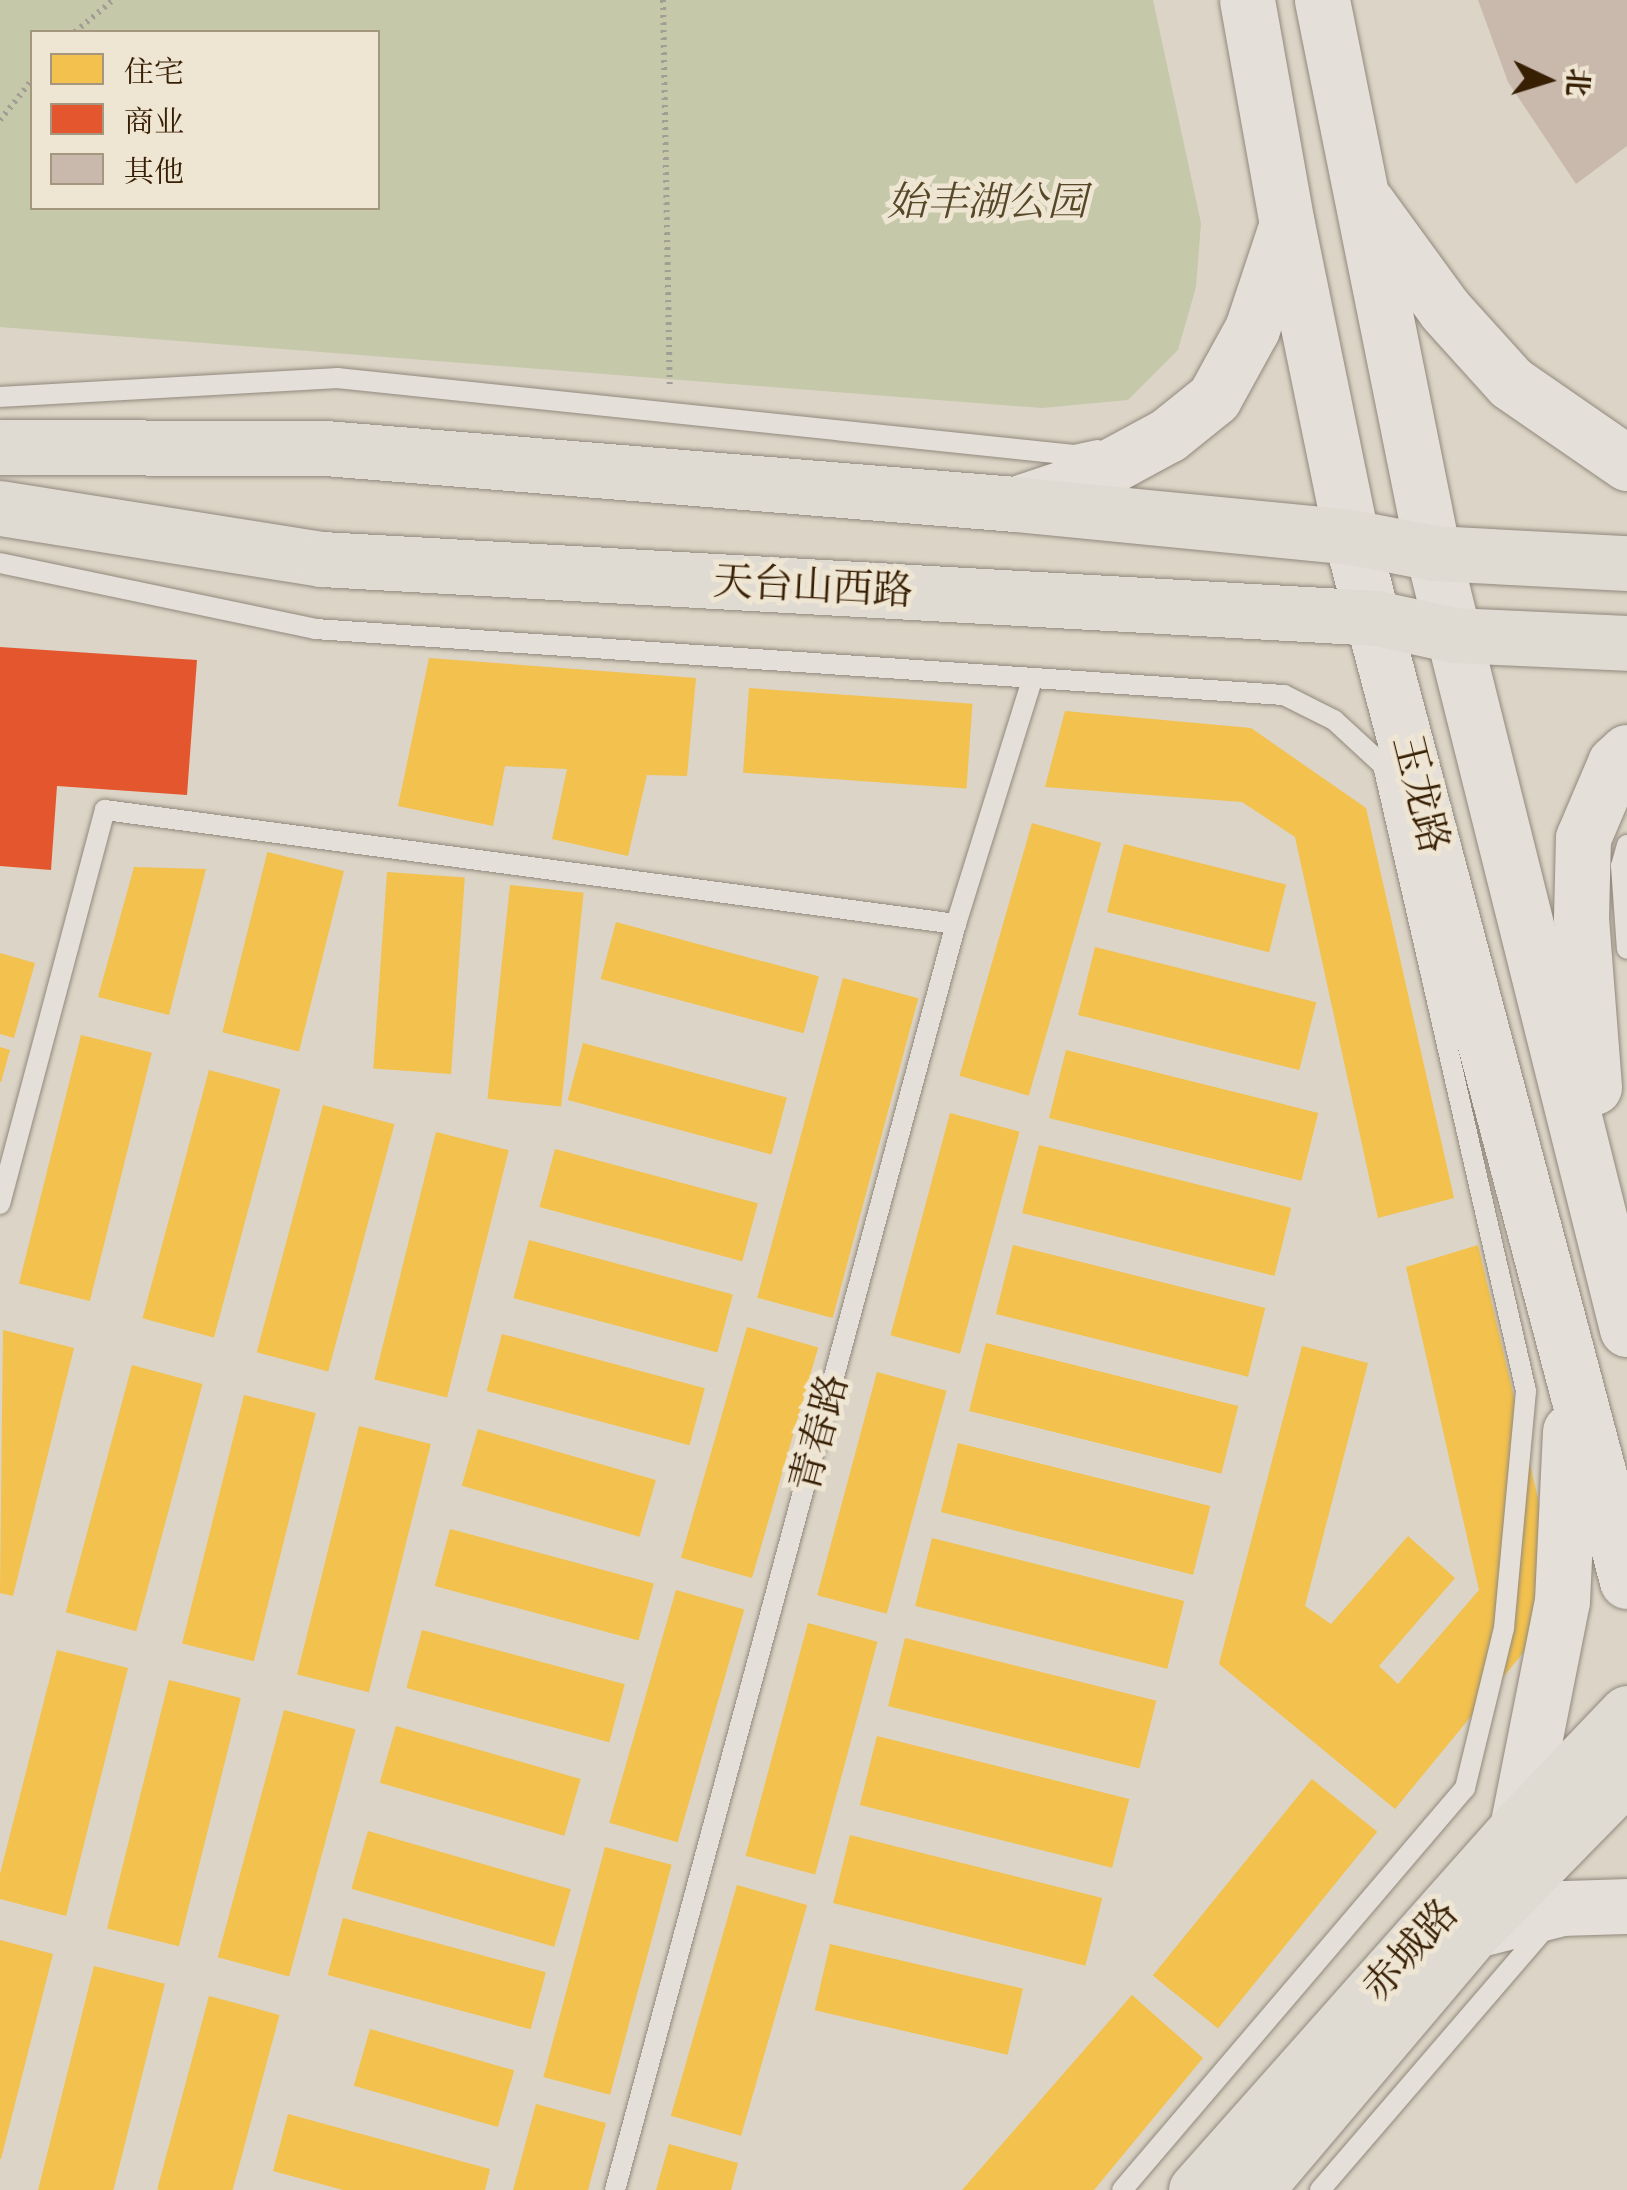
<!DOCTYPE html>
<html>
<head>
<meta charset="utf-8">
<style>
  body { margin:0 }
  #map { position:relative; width:1627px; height:2190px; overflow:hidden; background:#dcd4c6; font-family:Alegreya,"Noto Serif SC",serif }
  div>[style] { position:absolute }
  .green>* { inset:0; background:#c5c8a9 }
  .homes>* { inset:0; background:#f2c14e; transform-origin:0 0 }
  .shops>* { inset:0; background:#e4572e }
  .building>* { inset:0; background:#c8b9ac }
  .path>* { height:6px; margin-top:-3px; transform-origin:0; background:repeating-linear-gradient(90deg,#a39e95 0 2.5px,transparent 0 7.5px) }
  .roads { filter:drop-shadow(0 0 2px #91897d) drop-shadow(0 0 2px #91897d) }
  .lane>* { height:20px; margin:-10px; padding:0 10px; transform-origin:10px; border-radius:10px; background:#e4e0d9 }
  .secondary>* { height:55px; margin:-27.5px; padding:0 27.5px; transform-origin:27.5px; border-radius:27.5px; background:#e4e0d9 }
  .primary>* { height:55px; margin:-27.5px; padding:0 27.5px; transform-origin:27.5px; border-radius:27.5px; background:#dfdbd3 }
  span { translate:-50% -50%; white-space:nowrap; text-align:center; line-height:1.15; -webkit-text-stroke:10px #efe5d3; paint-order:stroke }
  .park-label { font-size:40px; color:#564728; font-style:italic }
  .street-label { font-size:40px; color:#371f04 }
  .legend { position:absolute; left:30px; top:30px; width:350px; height:180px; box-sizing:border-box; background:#efe5d3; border:2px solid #a59680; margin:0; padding:12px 18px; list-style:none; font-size:30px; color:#371f04 }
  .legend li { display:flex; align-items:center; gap:20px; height:50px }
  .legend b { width:50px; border:2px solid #a59680 }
  .north { position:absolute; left:1497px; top:30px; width:100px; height:100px; -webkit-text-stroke:8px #efe5d3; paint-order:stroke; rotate:94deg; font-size:28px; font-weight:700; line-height:40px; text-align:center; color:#371f04 }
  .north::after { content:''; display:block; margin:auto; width:35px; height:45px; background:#371f04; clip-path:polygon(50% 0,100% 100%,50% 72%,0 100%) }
</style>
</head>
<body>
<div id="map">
  <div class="green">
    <div style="clip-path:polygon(evenodd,0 0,1153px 0,1201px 223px,1196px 287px,1178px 350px,1128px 400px,1042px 408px,0 327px,0 0,32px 32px,378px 32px,378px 208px,32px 208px,32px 32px)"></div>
  </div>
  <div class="homes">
    <div style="clip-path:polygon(429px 658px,696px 678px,687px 776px,647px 775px,628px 856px,552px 839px,567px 769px,505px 766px,493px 826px,398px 806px)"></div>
    <div style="left:749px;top:688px;width:224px;height:85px;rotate:4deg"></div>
    <div style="clip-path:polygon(1065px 711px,1251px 728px,1366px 808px,1454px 1198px,1378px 1218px,1295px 837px,1242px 802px,1045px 787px)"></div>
    <div style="left:1032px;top:823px;width:72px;height:263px;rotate:16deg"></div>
    <div style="left:1124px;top:844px;width:167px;height:70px;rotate:14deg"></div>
    <div style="clip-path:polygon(134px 867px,206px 869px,169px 1015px,98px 997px)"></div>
    <div style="left:344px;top:871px;width:186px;height:79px;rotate:104deg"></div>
    <div style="left:387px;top:872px;width:78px;height:197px;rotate:4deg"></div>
    <div style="left:510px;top:885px;width:74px;height:215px;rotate:6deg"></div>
    <div style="left:616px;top:922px;width:210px;height:59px;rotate:15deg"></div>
    <div style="left:1095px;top:947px;width:228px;height:70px;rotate:14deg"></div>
    <div style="clip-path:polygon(0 953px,35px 963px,14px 1038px,0 1034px)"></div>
    <div style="left:843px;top:978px;width:78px;height:331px;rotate:15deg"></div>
    <div style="left:81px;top:1035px;width:73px;height:256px;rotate:14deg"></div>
    <div style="left:583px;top:1043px;width:211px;height:59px;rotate:15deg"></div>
    <div style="clip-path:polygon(0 1047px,10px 1050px,1px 1082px,0 1082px)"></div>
    <div style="left:1066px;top:1050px;width:260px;height:70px;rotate:14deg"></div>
    <div style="left:209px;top:1070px;width:74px;height:257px;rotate:15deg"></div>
    <div style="left:323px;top:1105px;width:74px;height:256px;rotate:15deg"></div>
    <div style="left:950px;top:1113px;width:72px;height:230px;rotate:15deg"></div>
    <div style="left:436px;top:1132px;width:75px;height:255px;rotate:14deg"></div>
    <div style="left:1039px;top:1145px;width:260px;height:70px;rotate:14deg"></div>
    <div style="left:555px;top:1149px;width:210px;height:60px;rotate:15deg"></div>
    <div style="left:529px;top:1240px;width:211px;height:60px;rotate:15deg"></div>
    <div style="left:1013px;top:1245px;width:260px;height:71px;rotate:14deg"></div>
    <div style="clip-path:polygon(1478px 1245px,1563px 1604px,1395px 1809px,1219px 1664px,1302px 1346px,1368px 1363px,1305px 1606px,1331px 1624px,1408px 1536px,1455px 1578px,1379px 1666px,1398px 1684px,1479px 1590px,1406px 1267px)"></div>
    <div style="left:747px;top:1327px;width:74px;height:240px;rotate:16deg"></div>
    <div style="clip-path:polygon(3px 1330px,74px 1348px,13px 1596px,0 1593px)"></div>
    <div style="left:502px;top:1334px;width:210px;height:59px;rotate:15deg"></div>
    <div style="left:986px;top:1343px;width:260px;height:70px;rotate:14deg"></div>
    <div style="left:132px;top:1365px;width:73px;height:256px;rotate:15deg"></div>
    <div style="left:877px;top:1372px;width:72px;height:231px;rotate:15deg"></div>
    <div style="left:244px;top:1395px;width:74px;height:256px;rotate:14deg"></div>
    <div style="left:359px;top:1426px;width:74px;height:256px;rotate:14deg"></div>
    <div style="left:478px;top:1429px;width:185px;height:59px;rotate:16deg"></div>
    <div style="left:958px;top:1443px;width:260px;height:71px;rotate:14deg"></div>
    <div style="left:450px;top:1529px;width:211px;height:59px;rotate:15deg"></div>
    <div style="left:932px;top:1538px;width:260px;height:70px;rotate:14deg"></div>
    <div style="left:676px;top:1590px;width:71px;height:242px;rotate:16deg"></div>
    <div style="left:808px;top:1623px;width:72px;height:241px;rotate:15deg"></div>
    <div style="left:422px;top:1630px;width:210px;height:60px;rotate:15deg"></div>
    <div style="left:905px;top:1638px;width:259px;height:70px;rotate:14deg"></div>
    <div style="clip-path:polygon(57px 1650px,128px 1668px,66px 1916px,0 1899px,0 1874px)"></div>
    <div style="left:169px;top:1680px;width:74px;height:256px;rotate:14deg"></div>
    <div style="left:284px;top:1710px;width:74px;height:256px;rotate:15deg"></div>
    <div style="left:396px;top:1726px;width:192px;height:59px;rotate:16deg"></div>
    <div style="left:877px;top:1736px;width:260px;height:71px;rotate:14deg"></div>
    <div style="left:1312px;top:1779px;width:84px;height:253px;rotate:39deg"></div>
    <div style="left:368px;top:1831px;width:211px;height:60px;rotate:16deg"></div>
    <div style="left:850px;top:1835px;width:260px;height:70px;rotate:14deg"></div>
    <div style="left:605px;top:1847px;width:69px;height:238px;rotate:15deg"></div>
    <div style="left:737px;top:1885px;width:73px;height:240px;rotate:16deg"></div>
    <div style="left:343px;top:1918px;width:210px;height:59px;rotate:15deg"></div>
    <div style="clip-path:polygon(0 1940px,53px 1954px,1px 2159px,0 2159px)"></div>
    <div style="left:830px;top:1944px;width:198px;height:68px;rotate:13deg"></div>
    <div style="left:94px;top:1966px;width:73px;height:231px;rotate:14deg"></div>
    <div style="clip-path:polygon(1132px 1995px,1203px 2058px,1094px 2190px,962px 2190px)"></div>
    <div style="left:209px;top:1996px;width:73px;height:200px;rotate:15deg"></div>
    <div style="left:370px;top:2029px;width:150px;height:59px;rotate:16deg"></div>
    <div style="clip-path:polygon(536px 2104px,606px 2123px,588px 2190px,513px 2190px)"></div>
    <div style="clip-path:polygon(288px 2114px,490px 2169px,485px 2190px,343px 2190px,273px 2171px)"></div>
    <div style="clip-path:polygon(669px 2144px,738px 2163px,731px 2190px,656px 2190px)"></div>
  </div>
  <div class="shops">
    <div style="clip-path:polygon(0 647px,197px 660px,187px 795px,57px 786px,51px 870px,0 866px)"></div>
  </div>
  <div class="building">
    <div style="clip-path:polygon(1478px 0,1627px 0,1627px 146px,1576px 184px,1508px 82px)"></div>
  </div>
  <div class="path">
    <div style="left:663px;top:0;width:384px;rotate:89deg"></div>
    <div style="left:75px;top:32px;width:50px;rotate:-40.1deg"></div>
    <div style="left:0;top:120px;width:51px;rotate:-51.3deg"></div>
  </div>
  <div class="roads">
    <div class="lane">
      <div style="left:0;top:397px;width:338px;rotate:-3.2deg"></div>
      <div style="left:337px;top:378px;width:741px;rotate:5.96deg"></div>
      <div style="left:1074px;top:455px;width:24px;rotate:-12deg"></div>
      <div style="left:0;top:563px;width:322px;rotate:11.8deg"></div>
      <div style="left:315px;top:629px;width:971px;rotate:3.9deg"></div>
      <div style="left:1284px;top:695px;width:56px;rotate:26.6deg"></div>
      <div style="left:1334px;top:720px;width:67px;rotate:42.6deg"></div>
      <div style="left:1383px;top:765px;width:642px;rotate:77.13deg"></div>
      <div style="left:1526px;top:1391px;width:238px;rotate:95.3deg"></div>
      <div style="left:1504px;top:1628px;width:165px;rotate:103.7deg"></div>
      <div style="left:1465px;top:1788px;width:528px;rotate:130.47deg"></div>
      <div style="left:1627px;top:845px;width:22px;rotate:106deg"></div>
      <div style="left:1621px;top:866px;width:83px;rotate:85.9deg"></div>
      <div style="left:0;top:1204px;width:408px;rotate:-75.1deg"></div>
      <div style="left:105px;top:810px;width:859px;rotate:7.63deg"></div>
      <div style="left:615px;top:2190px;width:1311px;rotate:-74.93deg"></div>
      <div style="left:956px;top:924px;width:256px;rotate:-72.7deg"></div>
      <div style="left:1320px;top:2190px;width:348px;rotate:-49.3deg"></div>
    </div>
    <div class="secondary">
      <div style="left:1247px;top:0;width:228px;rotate:79.9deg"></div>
      <div style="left:1287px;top:224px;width:319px;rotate:78.4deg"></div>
      <div style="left:1351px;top:537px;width:1080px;rotate:75.19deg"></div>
      <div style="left:1322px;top:0;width:564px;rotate:78.65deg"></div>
      <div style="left:1433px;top:553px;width:800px;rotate:75.96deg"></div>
      <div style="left:1367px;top:203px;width:132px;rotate:53.9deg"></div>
      <div style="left:1445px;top:310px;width:98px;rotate:47.9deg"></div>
      <div style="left:1511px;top:383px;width:141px;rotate:34.6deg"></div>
      <div style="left:1015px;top:504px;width:70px;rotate:-18.4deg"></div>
      <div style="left:1081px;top:482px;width:99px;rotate:-28.4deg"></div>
      <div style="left:1168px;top:435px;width:59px;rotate:-38.8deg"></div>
      <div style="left:1214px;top:398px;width:79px;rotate:-61.2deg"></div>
      <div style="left:1252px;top:329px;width:108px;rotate:-71.6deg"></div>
      <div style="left:1594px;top:1087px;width:169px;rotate:-94.4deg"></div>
      <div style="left:1581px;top:918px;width:80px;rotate:-88.6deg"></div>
      <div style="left:1583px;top:838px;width:82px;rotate:-66.9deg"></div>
      <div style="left:1615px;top:763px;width:16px;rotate:-43deg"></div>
      <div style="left:1517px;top:1828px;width:231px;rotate:-78.8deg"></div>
      <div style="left:1562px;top:1601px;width:170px;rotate:-87.3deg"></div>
      <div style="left:1475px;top:1930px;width:90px;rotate:-14.2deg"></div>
      <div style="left:1562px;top:1908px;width:65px;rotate:-1.8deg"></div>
    </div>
    <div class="primary">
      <div style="left:0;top:447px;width:325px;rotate:0.2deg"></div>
      <div style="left:325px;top:448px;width:692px;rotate:4.64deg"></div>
      <div style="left:1015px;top:504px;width:338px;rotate:5.6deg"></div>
      <div style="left:1351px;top:537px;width:84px;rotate:11deg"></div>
      <div style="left:1433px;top:553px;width:194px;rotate:3deg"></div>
      <div style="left:0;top:508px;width:326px;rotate:9deg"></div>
      <div style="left:322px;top:559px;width:1056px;rotate:3.2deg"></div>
      <div style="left:1376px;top:618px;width:79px;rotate:12.4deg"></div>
      <div style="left:1453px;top:635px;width:174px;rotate:2.6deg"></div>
      <div style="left:1196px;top:2190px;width:484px;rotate:-48.4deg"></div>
      <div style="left:1517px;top:1828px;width:159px;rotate:-46.3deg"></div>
      <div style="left:1255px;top:2190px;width:341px;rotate:-49.8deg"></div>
      <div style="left:1475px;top:1930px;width:217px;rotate:-45.6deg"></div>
    </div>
  </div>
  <div class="park-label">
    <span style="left:987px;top:202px">始丰湖公园</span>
  </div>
  <div class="street-label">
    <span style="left:813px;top:586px;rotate:3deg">天台山西路</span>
    <span style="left:1421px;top:794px;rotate:76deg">玉龙路</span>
    <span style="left:819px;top:1433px;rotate:-75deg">青春路</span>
    <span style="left:1410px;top:1950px;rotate:-48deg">赤城路</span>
  </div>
  <ul class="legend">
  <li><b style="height:28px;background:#f2c14e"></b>住宅</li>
  <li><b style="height:28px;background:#e4572e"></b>商业</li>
  <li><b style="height:28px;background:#c8b9ac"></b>其他</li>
  </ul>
  <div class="north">北</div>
</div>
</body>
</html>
